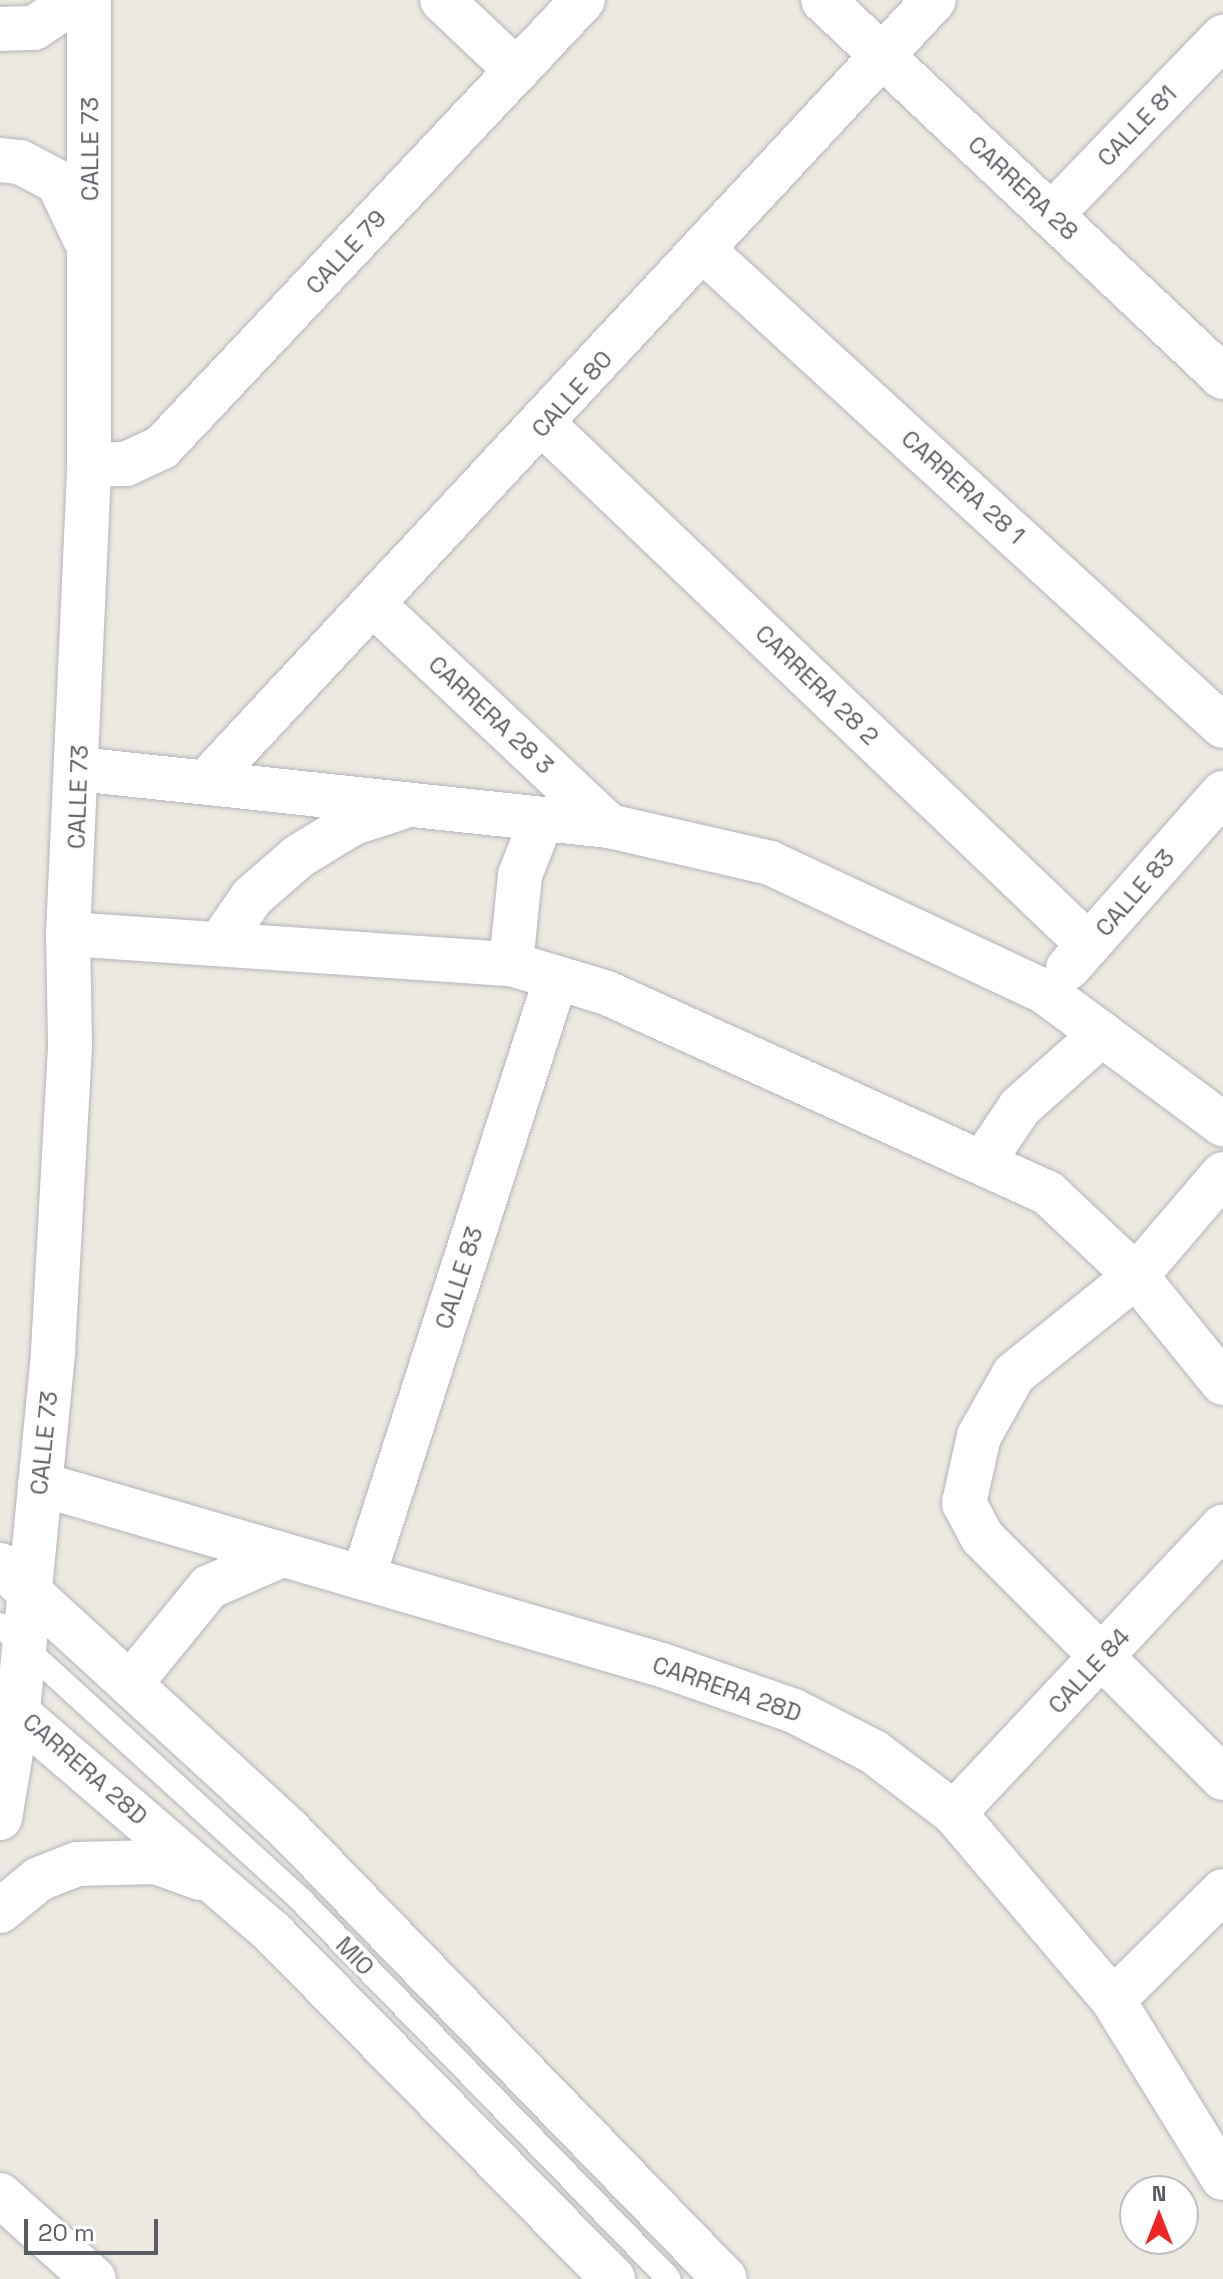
<!DOCTYPE html>
<html>
<head>
<meta charset="utf-8">
<style>
  body { margin:0 }
  #map { position:relative; width:1223px; height:2279px; overflow:hidden; background:#ede9e1; font-family:"Space Grotesk",sans-serif }
  div>[style] { position:absolute }
  .roads { filter:drop-shadow(0 0 2px #b2b5b9) drop-shadow(0 0 2px #b2b5b9) }
  .lane>* { height:24px; margin:-12px; padding:0 12px; transform-origin:12px; border-radius:12px; background:#fff }
  .street>* { height:44px; margin:-22px; padding:0 22px; transform-origin:22px; border-radius:22px; background:#fff }
  .secondary>* { height:44px; margin:-22px; padding:0 22px; transform-origin:22px; border-radius:22px; background:#fff }
  span { translate:-50% -50%; white-space:nowrap; text-align:center; line-height:1.15; -webkit-text-stroke:8px #fff; paint-order:stroke }
  .street-label { font-size:24px; color:#595e63 }
  .north { position:absolute; left:1119px; top:2175px; width:80px; height:80px; box-sizing:border-box; background:#fff; border:2px solid #bdbfc1; border-radius:50%; rotate:0deg; font-size:22px; font-weight:700; line-height:32px; text-align:center; color:#595e63 }
  .north::after { content:''; display:block; margin:auto; width:28px; height:36px; background:#f02425; clip-path:polygon(50% 0,100% 100%,50% 72%,0 100%) }
  .scale { position:absolute; left:24px; top:2219px; width:134px; height:36px; box-sizing:border-box; border:4px solid #595e63; border-top:0; padding-left:10px; font-size:24px; line-height:28px; white-space:nowrap; color:#595e63; -webkit-text-stroke:6px #fff; paint-order:stroke }
</style>
</head>
<body>
<div id="map">
  <div class="roads">
    <div class="lane">
      <div style="left:0;top:1625px;width:411px;rotate:42.4deg"></div>
      <div style="left:303px;top:1902px;width:525px;rotate:45.85deg"></div>
    </div>
    <div class="street">
      <div style="left:442px;top:0;width:103px;rotate:43.4deg"></div>
      <div style="left:1051px;top:215px;width:248px;rotate:-46deg"></div>
      <div style="left:702px;top:249px;width:706px;rotate:42.48deg"></div>
      <div style="left:544px;top:425px;width:753px;rotate:43.66deg"></div>
      <div style="left:89px;top:465px;width:37px;rotate:-2deg"></div>
      <div style="left:126px;top:464px;width:40px;rotate:-25deg"></div>
      <div style="left:162px;top:447px;width:614px;rotate:-46.72deg"></div>
      <div style="left:374px;top:605px;width:323px;rotate:43.2deg"></div>
      <div style="left:78px;top:769px;width:534px;rotate:6.13deg"></div>
      <div style="left:609px;top:826px;width:165px;rotate:12.9deg"></div>
      <div style="left:770px;top:863px;width:304px;rotate:25.1deg"></div>
      <div style="left:1045px;top:992px;width:222px;rotate:36.6deg"></div>
      <div style="left:206px;top:782px;width:1068px;rotate:-47.05deg"></div>
      <div style="left:68px;top:934px;width:444px;rotate:3.9deg"></div>
      <div style="left:511px;top:964px;width:100px;rotate:16.8deg"></div>
      <div style="left:607px;top:993px;width:484px;rotate:24.4deg"></div>
      <div style="left:1048px;top:1193px;width:121px;rotate:43.3deg"></div>
      <div style="left:1136px;top:1276px;width:138px;rotate:50.9deg"></div>
      <div style="left:223px;top:939px;width:51px;rotate:-55.4deg"></div>
      <div style="left:252px;top:897px;width:62px;rotate:-41.1deg"></div>
      <div style="left:299px;top:856px;width:63px;rotate:-31.4deg"></div>
      <div style="left:353px;top:823px;width:49px;rotate:-17.7deg"></div>
      <div style="left:511px;top:964px;width:89px;rotate:-84.2deg"></div>
      <div style="left:520px;top:875px;width:60px;rotate:-68.6deg"></div>
      <div style="left:1068px;top:968px;width:234px;rotate:-48.5deg"></div>
      <div style="left:983px;top:1162px;width:66px;rotate:-56.1deg"></div>
      <div style="left:1020px;top:1107px;width:110px;rotate:-41.7deg"></div>
      <div style="left:1223px;top:1174px;width:134px;rotate:130.5deg"></div>
      <div style="left:1136px;top:1276px;width:156px;rotate:141.2deg"></div>
      <div style="left:1014px;top:1374px;width:71px;rotate:119.4deg"></div>
      <div style="left:979px;top:1436px;width:69px;rotate:102.6deg"></div>
      <div style="left:964px;top:1503px;width:38px;rotate:62deg"></div>
      <div style="left:982px;top:1537px;width:341px;rotate:45deg"></div>
      <div style="left:40px;top:1484px;width:648px;rotate:16.22deg"></div>
      <div style="left:662px;top:1665px;width:140px;rotate:19.2deg"></div>
      <div style="left:794px;top:1711px;width:90px;rotate:27.1deg"></div>
      <div style="left:874px;top:1752px;width:101px;rotate:37.3deg"></div>
      <div style="left:954px;top:1813px;width:245px;rotate:49.6deg"></div>
      <div style="left:1113px;top:2000px;width:209px;rotate:58.3deg"></div>
      <div style="left:363px;top:1578px;width:630px;rotate:-72.17deg"></div>
      <div style="left:130px;top:1684px;width:125px;rotate:-50.8deg"></div>
      <div style="left:209px;top:1587px;width:80px;rotate:-23.7deg"></div>
      <div style="left:954px;top:1813px;width:393px;rotate:-46.8deg"></div>
      <div style="left:1113px;top:2000px;width:155px;rotate:-44.7deg"></div>
      <div style="left:0;top:2195px;width:126px;rotate:41.8deg"></div>
    </div>
    <div class="secondary">
      <div style="left:823px;top:0;width:550px;rotate:43.3deg"></div>
      <div style="left:0;top:29px;width:34px;rotate:-2deg"></div>
      <div style="left:34px;top:28px;width:50px;rotate:-33.7deg"></div>
      <div style="left:0;top:160px;width:20px;rotate:6deg"></div>
      <div style="left:20px;top:162px;width:43px;rotate:27.8deg"></div>
      <div style="left:58px;top:182px;width:61px;rotate:64.7deg"></div>
      <div style="left:0;top:1565px;width:394px;rotate:42.5deg"></div>
      <div style="left:290px;top:1831px;width:624px;rotate:45.84deg"></div>
      <div style="left:0;top:1698px;width:359px;rotate:40.7deg"></div>
      <div style="left:272px;top:1932px;width:487px;rotate:45.5deg"></div>
      <div style="left:0;top:1818px;width:109px;rotate:-80.5deg"></div>
      <div style="left:18px;top:1711px;width:362px;rotate:-84.4deg"></div>
      <div style="left:53px;top:1351px;width:305px;rotate:-86.8deg"></div>
      <div style="left:70px;top:1046px;width:112px;rotate:-91deg"></div>
      <div style="left:68px;top:934px;width:469px;rotate:-87.4deg"></div>
      <div style="left:89px;top:465px;width:465px;rotate:-90deg"></div>
      <div style="left:0;top:1911px;width:50px;rotate:-39.4deg"></div>
      <div style="left:39px;top:1879px;width:41px;rotate:-21.5deg"></div>
      <div style="left:77px;top:1864px;width:79px;rotate:-1.5deg"></div>
      <div style="left:156px;top:1862px;width:47px;rotate:20deg"></div>
    </div>
  </div>
  <div class="street-label">
    <span style="left:1137px;top:126px;rotate:-46deg">CALLE 81</span>
    <span style="left:90px;top:149px;rotate:-90deg">CALLE 73</span>
    <span style="left:1023px;top:188px;rotate:43deg">CARRERA 28</span>
    <span style="left:346px;top:252px;rotate:-47deg">CALLE 79</span>
    <span style="left:572px;top:394px;rotate:-48deg">CALLE 80</span>
    <span style="left:963px;top:487px;rotate:42deg">CARRERA 28 1</span>
    <span style="left:817px;top:685px;rotate:44deg">CARRERA 28 2</span>
    <span style="left:491px;top:715px;rotate:43deg">CARRERA 28 3</span>
    <span style="left:78px;top:797px;rotate:-88deg">CALLE 73</span>
    <span style="left:1135px;top:893px;rotate:-49deg">CALLE 83</span>
    <span style="left:459px;top:1278px;rotate:-72deg">CALLE 83</span>
    <span style="left:44px;top:1443px;rotate:-84deg">CALLE 73</span>
    <span style="left:1089px;top:1671px;rotate:-47deg">CALLE 84</span>
    <span style="left:727px;top:1689px;rotate:19deg">CARRERA 28D</span>
    <span style="left:85px;top:1769px;rotate:41deg">CARRERA 28D</span>
    <span style="left:355px;top:1956px;rotate:46deg">MIO</span>
  </div>
  <div class="north">N</div>
  <div class="scale">20 m</div>
</div>
</body>
</html>
